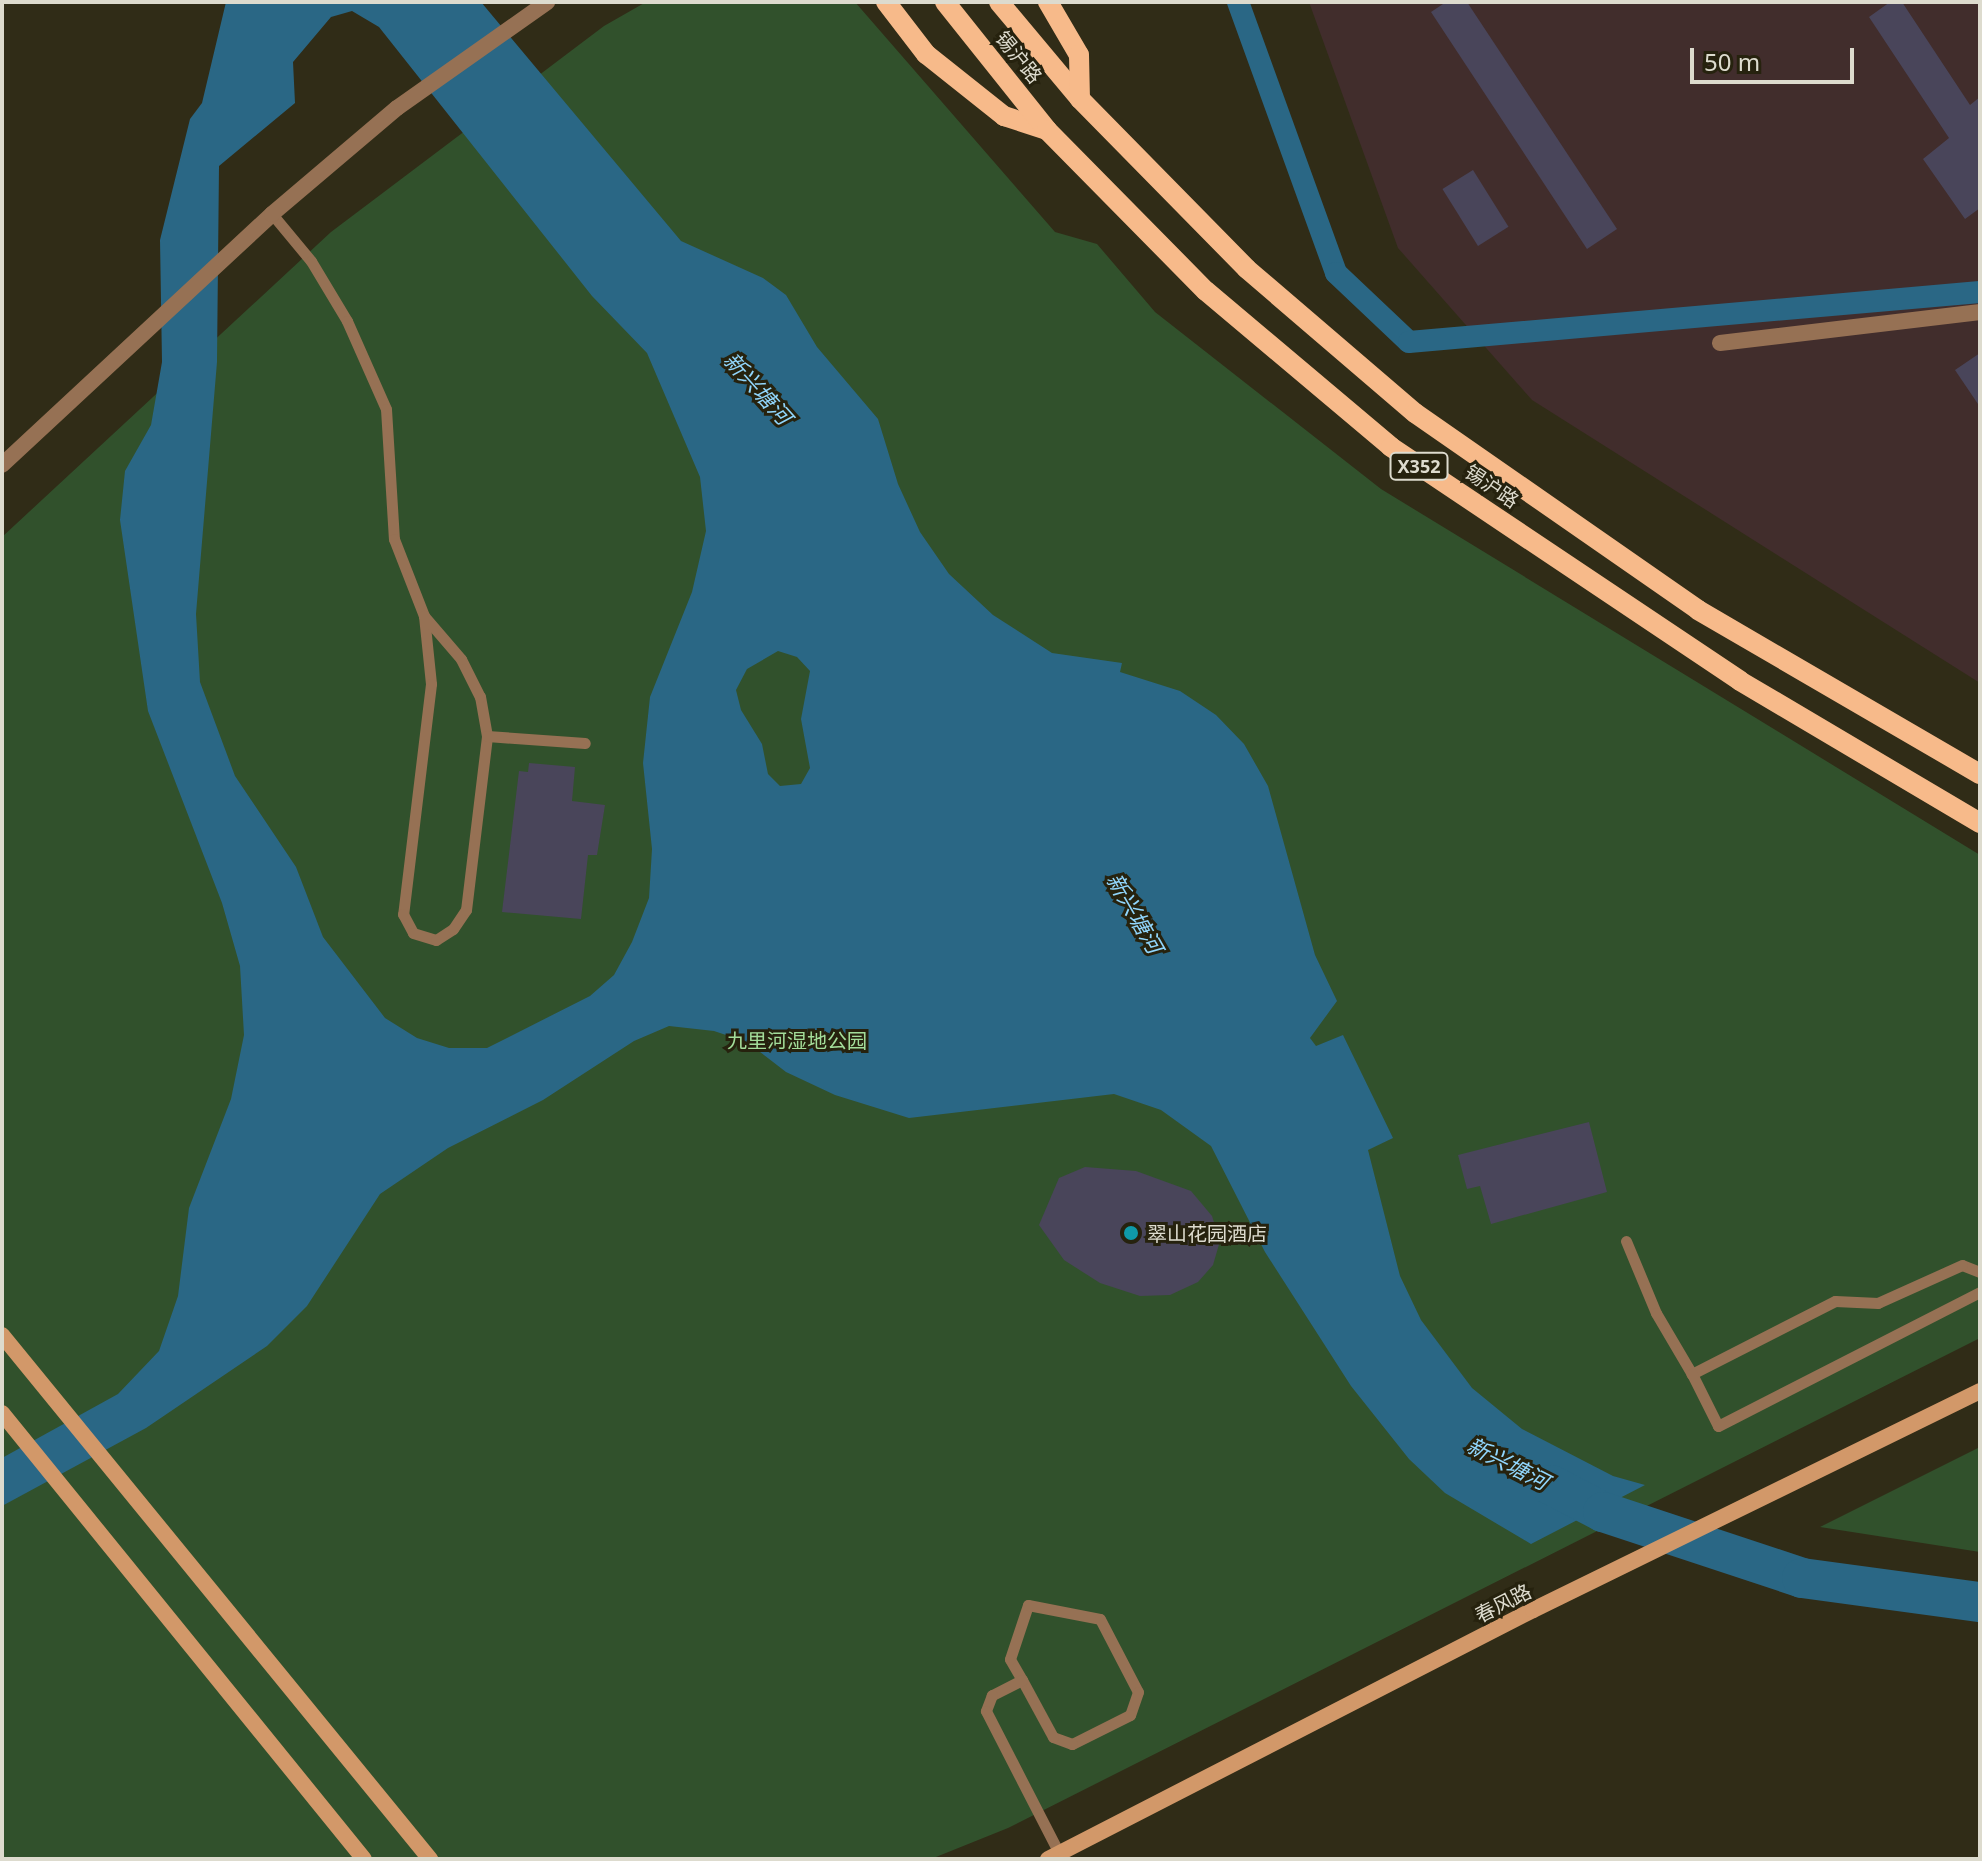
<!DOCTYPE html>
<html>
<head>
<meta charset="utf-8">
<style>
  body { margin:0 }
  #map { position:relative; width:1982px; height:1861px; overflow:hidden; background:#302c17; font-family:"Noto Sans","Noto Sans SC",sans-serif }
  div>[style] { position:absolute }
  .industrial>* { inset:0; background:#412d2c }
  .green>* { inset:0; background:#31512c }
  .water>* { inset:0; background:#2a6785 }
  .canal>* { height:22px; margin:-11px; padding:0 11px; transform-origin:11px; border-radius:11px; background:#2a6785 }
  .river>* { height:40px; margin:-20px; padding:0 20px; transform-origin:20px; border-radius:20px; background:#2a6785 }
  .building>* { inset:0; background:#49455a; transform-origin:0 0 }
  .service>* { height:11px; margin:-5.5px; padding:0 5.5px; transform-origin:5.5px; border-radius:5.5px; background:#967154 }
  .minor>* { height:16px; margin:-8px; padding:0 8px; transform-origin:8px; border-radius:8px; background:#967154 }
  .tertiary>* { height:16px; margin:-8px; padding:0 8px; transform-origin:8px; border-radius:8px; background:#967154 }
  .secondary>* { height:16px; margin:-8px; padding:0 8px; transform-origin:8px; border-radius:8px; background:#d29869 }
  .primary>* { height:20px; margin:-10px; padding:0 10px; transform-origin:10px; border-radius:10px; background:#f7ba8a }
  .dots>* { width:22px; height:22px; translate:-50% -50%; box-sizing:border-box; border:4px solid #26220e; border-radius:50% }
  span { translate:-50% -50%; white-space:nowrap; text-align:center; line-height:1.15; -webkit-text-stroke:6px #26220e; paint-order:stroke }
  .shield-label span { padding:2px 6px; background:#26220e; border:2px solid; border-radius:6px; -webkit-text-stroke-width:0 }
  .shield-label { font-size:18px; color:#dddbce; font-weight:700 }
  .street-label { font-size:20px; color:#dddbce }
  .park-label { font-size:20px; color:#a3dd9a }
  .poi-label { font-size:20px; color:#dddbce }
  .left { translate:0 -50%; text-align:left }
  .water-label { font-size:22px; color:#91d6fc; font-style:italic }
  .frame { position:absolute; inset:0; border:4px solid #dddbce; pointer-events:none }
  .scale { position:absolute; left:1690px; top:48px; width:164px; height:36px; box-sizing:border-box; border:4px solid #dddbce; border-top:0; padding-left:10px; font-size:24px; line-height:28px; white-space:nowrap; color:#dddbce; -webkit-text-stroke:6px #26220e; paint-order:stroke }
</style>
</head>
<body>
<div id="map">
  <div class="industrial">
    <div style="clip-path:polygon(1309px 2px,1980px 2px,1980px 683px,1532px 400px,1398px 248px)"></div>
  </div>
  <div class="green">
    <div style="clip-path:polygon(646px 2px,855px 2px,1055px 232px,1097px 244px,1155px 312px,1381px 489px,1980px 855px,1980px 1338px,1008px 1828px,931px 1859px,2px 1859px,2px 537px,331px 232px,604px 26px)"></div>
    <div style="clip-path:polygon(1980px 1447px,1980px 1552px,1820px 1527px)"></div>
  </div>
  <div class="water">
    <div style="clip-path:polygon(evenodd,226px 2px,481px 2px,681px 241px,763px 278px,786px 295px,817px 347px,878px 419px,898px 484px,920px 532px,949px 574px,993px 615px,1052px 653px,1122px 663px,1120px 672px,1180px 691px,1216px 715px,1244px 744px,1268px 786px,1315px 955px,1337px 1001px,1310px 1038px,1316px 1046px,1343px 1035px,1393px 1138px,1368px 1150px,1400px 1276px,1421px 1320px,1472px 1388px,1522px 1429px,1613px 1476px,1645px 1485px,1531px 1544px,1445px 1493px,1409px 1459px,1351px 1386px,1265px 1252px,1211px 1146px,1161px 1110px,1114px 1094px,909px 1118px,835px 1095px,786px 1072px,747px 1042px,714px 1031px,669px 1026px,634px 1041px,543px 1100px,448px 1148px,380px 1194px,307px 1306px,267px 1346px,146px 1428px,2px 1506px,2px 1458px,118px 1394px,159px 1351px,178px 1296px,189px 1208px,231px 1099px,244px 1035px,240px 966px,222px 903px,148px 711px,120px 520px,125px 471px,151px 425px,162px 362px,160px 240px,190px 119px,202px 103px,226px 2px,352px 11px,379px 27px,592px 296px,647px 353px,700px 477px,706px 531px,692px 592px,650px 697px,643px 763px,652px 849px,649px 898px,632px 942px,614px 975px,590px 996px,487px 1048px,449px 1048px,417px 1038px,385px 1018px,323px 937px,296px 867px,235px 776px,200px 682px,196px 614px,217px 362px,219px 166px,295px 103px,293px 62px,331px 17px,352px 11px,226px 2px,778px 651px,797px 657px,810px 671px,801px 719px,810px 768px,801px 784px,780px 786px,768px 774px,762px 744px,741px 710px,736px 690px,747px 669px,778px 651px)"></div>
  </div>
  <div class="canal">
    <div style="left:1238px;top:2px;width:288px;rotate:70.1deg"></div>
    <div style="left:1336px;top:273px;width:100px;rotate:43.4deg"></div>
    <div style="left:1409px;top:342px;width:573px;rotate:-5deg"></div>
  </div>
  <div class="river">
    <div style="left:1551px;top:1485px;width:59px;rotate:27.4deg"></div>
    <div style="left:1603px;top:1512px;width:210px;rotate:18.3deg"></div>
    <div style="left:1802px;top:1578px;width:180px;rotate:7.7deg"></div>
  </div>
  <div class="building">
    <div style="clip-path:polygon(1446px 2px,1467px 2px,1617px 229px,1587px 249px,1431px 12px)"></div>
    <div style="clip-path:polygon(1890px 2px,1902px 2px,1970px 105px,1980px 97px,1980px 208px,1965px 219px,1923px 159px,1949px 138px,1869px 17px)"></div>
    <div style="left:1473px;top:170px;width:67px;height:36px;rotate:58deg"></div>
    <div style="clip-path:polygon(1980px 353px,1980px 407px,1955px 370px)"></div>
    <div style="clip-path:polygon(529px 763px,575px 767px,572px 801px,605px 805px,597px 855px,588px 855px,581px 919px,502px 912px,519px 771px,528px 772px)"></div>
    <div style="clip-path:polygon(1589px 1122px,1607px 1192px,1491px 1224px,1480px 1186px,1467px 1189px,1458px 1155px)"></div>
    <div style="clip-path:polygon(1085px 1167px,1136px 1171px,1191px 1191px,1212px 1216px,1220px 1241px,1213px 1265px,1198px 1282px,1170px 1295px,1140px 1296px,1100px 1283px,1064px 1260px,1039px 1225px,1059px 1178px)"></div>
  </div>
  <div class="service">
    <div style="left:272px;top:214px;width:61px;rotate:50.3deg"></div>
    <div style="left:311px;top:261px;width:70px;rotate:59deg"></div>
    <div style="left:347px;top:321px;width:96px;rotate:66.1deg"></div>
    <div style="left:386px;top:409px;width:130px;rotate:86.5deg"></div>
    <div style="left:394px;top:539px;width:83px;rotate:68.7deg"></div>
    <div style="left:424px;top:616px;width:68px;rotate:84.1deg"></div>
    <div style="left:431px;top:684px;width:232px;rotate:96.9deg"></div>
    <div style="left:403px;top:914px;width:21px;rotate:62deg"></div>
    <div style="left:413px;top:933px;width:24px;rotate:17deg"></div>
    <div style="left:436px;top:940px;width:20px;rotate:-33deg"></div>
    <div style="left:453px;top:929px;width:23px;rotate:-56deg"></div>
    <div style="left:466px;top:910px;width:175px;rotate:-83.1deg"></div>
    <div style="left:487px;top:736px;width:40px;rotate:-100deg"></div>
    <div style="left:480px;top:697px;width:42px;rotate:-116.6deg"></div>
    <div style="left:461px;top:659px;width:57px;rotate:-130.7deg"></div>
    <div style="left:487px;top:736px;width:98px;rotate:4.1deg"></div>
    <div style="left:1626px;top:1241px;width:78px;rotate:67.4deg"></div>
    <div style="left:1656px;top:1313px;width:71px;rotate:59.5deg"></div>
    <div style="left:1980px;top:1272px;width:19px;rotate:-159deg"></div>
    <div style="left:1962px;top:1265px;width:92px;rotate:155.7deg"></div>
    <div style="left:1878px;top:1303px;width:43px;rotate:-177.3deg"></div>
    <div style="left:1835px;top:1301px;width:161px;rotate:153deg"></div>
    <div style="left:1692px;top:1374px;width:58px;rotate:63.4deg"></div>
    <div style="left:1718px;top:1426px;width:294px;rotate:-27.1deg"></div>
    <div style="left:1022px;top:1680px;width:24px;rotate:-120deg"></div>
    <div style="left:1010px;top:1659px;width:57px;rotate:-71.6deg"></div>
    <div style="left:1028px;top:1605px;width:73px;rotate:11deg"></div>
    <div style="left:1100px;top:1619px;width:82px;rotate:62.5deg"></div>
    <div style="left:1138px;top:1692px;width:24px;rotate:109deg"></div>
    <div style="left:1130px;top:1715px;width:65px;rotate:153.4deg"></div>
    <div style="left:1072px;top:1744px;width:20px;rotate:-160deg"></div>
    <div style="left:1053px;top:1737px;width:65px;rotate:-118.5deg"></div>
    <div style="left:1022px;top:1680px;width:34px;rotate:153deg"></div>
    <div style="left:992px;top:1695px;width:17px;rotate:111deg"></div>
    <div style="left:986px;top:1711px;width:160px;rotate:62.8deg"></div>
  </div>
  <div class="minor">
    <div style="left:1720px;top:343px;width:262px;rotate:-6.8deg"></div>
  </div>
  <div class="tertiary">
    <div style="left:2px;top:465px;width:369px;rotate:-42.9deg"></div>
    <div style="left:272px;top:214px;width:164px;rotate:-40.3deg"></div>
    <div style="left:397px;top:108px;width:184px;rotate:-35.2deg"></div>
  </div>
  <div class="secondary">
    <div style="left:2px;top:1335px;width:677px;rotate:50.76deg"></div>
    <div style="left:2px;top:1413px;width:574px;rotate:50.94deg"></div>
    <div style="left:1048px;top:1859px;width:545px;rotate:-27.18deg"></div>
    <div style="left:1533px;top:1610px;width:498px;rotate:-26.1deg"></div>
  </div>
  <div class="primary">
    <div style="left:886px;top:2px;width:66px;rotate:52.4deg"></div>
    <div style="left:926px;top:54px;width:100px;rotate:38.5deg"></div>
    <div style="left:1004px;top:116px;width:45px;rotate:18deg"></div>
    <div style="left:945px;top:2px;width:164px;rotate:51.4deg"></div>
    <div style="left:1047px;top:130px;width:226px;rotate:45.4deg"></div>
    <div style="left:1206px;top:291px;width:242px;rotate:40.1deg"></div>
    <div style="left:1391px;top:447px;width:420px;rotate:33.8deg"></div>
    <div style="left:1740px;top:681px;width:279px;rotate:30.6deg"></div>
    <div style="left:999px;top:2px;width:126px;rotate:50.1deg"></div>
    <div style="left:1080px;top:99px;width:238px;rotate:45.5deg"></div>
    <div style="left:1247px;top:269px;width:221px;rotate:40.6deg"></div>
    <div style="left:1415px;top:413px;width:345px;rotate:34.8deg"></div>
    <div style="left:1698px;top:610px;width:326px;rotate:30.2deg"></div>
    <div style="left:1048px;top:2px;width:61px;rotate:59.7deg"></div>
    <div style="left:1079px;top:55px;width:44px;rotate:88.7deg"></div>
  </div>
  <div class="dots">
    <div style="left:1131px;top:1233px;background:#0f9aa8"></div>
  </div>
  <div class="shield-label">
    <span style="left:1419px;top:466px">X352</span>
  </div>
  <div class="street-label">
    <span style="left:1019px;top:57px;rotate:51deg">锡沪路</span>
    <span style="left:1492px;top:486px;rotate:34deg">锡沪路</span>
    <span style="left:1503px;top:1603px;rotate:-27deg">春风路</span>
  </div>
  <div class="park-label">
    <span style="left:797px;top:1040px">九里河湿地公园</span>
  </div>
  <div class="poi-label">
    <span class="left" style="left:1147px;top:1233px">翠山花园酒店</span>
  </div>
  <div class="water-label">
    <span style="left:758px;top:388px;rotate:48deg">新兴塘河</span>
    <span style="left:1135px;top:913px;rotate:60deg">新兴塘河</span>
    <span style="left:1508px;top:1463px;rotate:27deg">新兴塘河</span>
  </div>
  <div class="frame"></div>
  <div class="scale">50 m</div>
</div>
</body>
</html>
